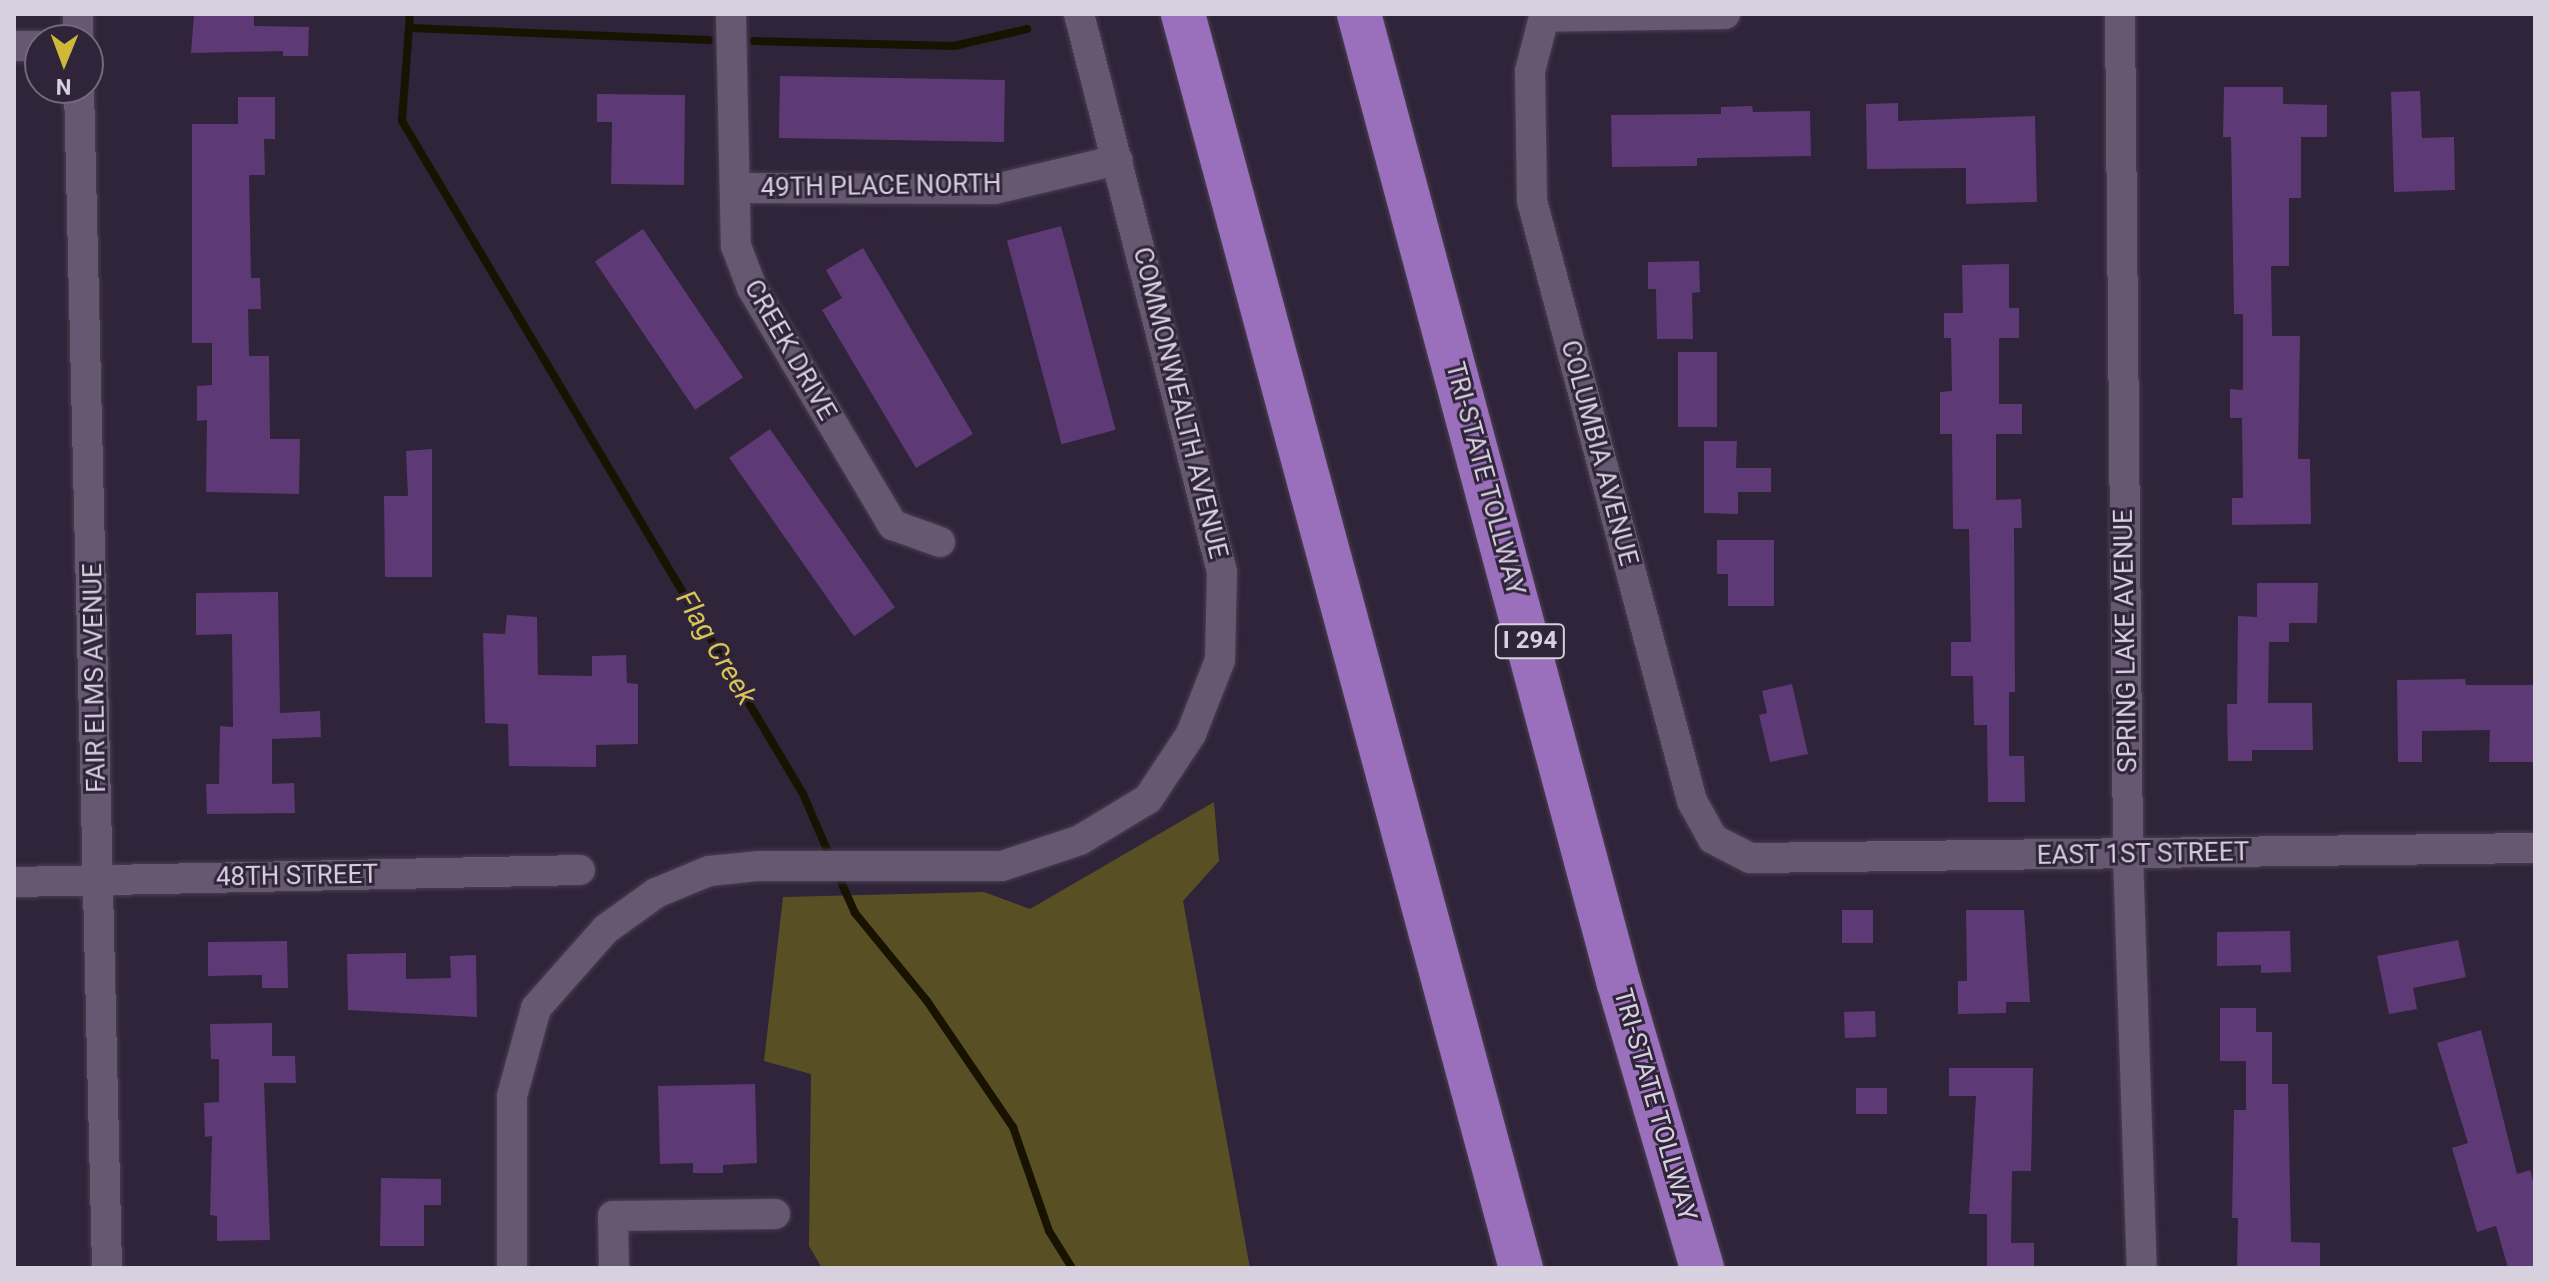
<!DOCTYPE html>
<html>
<head>
<meta charset="utf-8">
<style>
  body { margin:0 }
  #map { position:relative; width:2549px; height:1282px; overflow:hidden; background:#2f2439; font-family:Roboto,sans-serif }
  div>[style] { position:absolute }
  .green>* { inset:0; background:#585024 }
  .stream>* { height:8px; margin:-4px; padding:0 4px; transform-origin:4px; border-radius:4px; background:#181300 }
  .building>* { inset:0; background:#5d3a75; transform-origin:0 0 }
  .roads { filter:drop-shadow(0 0 2px #493f51) drop-shadow(0 0 2px #493f51) }
  .minor>* { height:30px; margin:-15px; padding:0 15px; transform-origin:15px; border-radius:15px; background:#655870 }
  .highway>* { height:44px; margin:-22px; padding:0 22px; transform-origin:22px; border-radius:22px; background:#9a6fbb }
  span { translate:-50% -50%; white-space:nowrap; text-align:center; line-height:1.15; -webkit-text-stroke:6px #2f2439; paint-order:stroke }
  .shield-label span { padding:2px 6px; background:#2f2439; border:2px solid; border-radius:6px; -webkit-text-stroke-width:0 }
  .shield-label { font-size:24px; color:#d7d0de; font-weight:700 }
  .street-label { font-size:26px; color:#d7d0de }
  .water-label { font-size:28px; color:#d8c556; font-style:italic }
  .frame { position:absolute; inset:0; border:16px solid #d7d0de; pointer-events:none }
  .north { position:absolute; left:24px; top:24px; width:80px; height:80px; box-sizing:border-box; background:#2f2439; border:2px solid #72697b; border-radius:50%; rotate:181deg; font-size:22px; font-weight:700; line-height:32px; text-align:center; color:#d7d0de }
  .north::after { content:''; display:block; margin:auto; width:28px; height:36px; background:#ceb938; clip-path:polygon(50% 0,100% 100%,50% 72%,0 100%) }
</style>
</head>
<body>
<div id="map">
  <div class="green">
    <div style="clip-path:polygon(1214px 802px,1219px 861px,1183px 901px,1250px 1268px,822px 1268px,809px 1246px,811px 1074px,764px 1061px,783px 897px,984px 892px,1030px 909px)"></div>
  </div>
  <div class="stream">
    <div style="left:410px;top:14px;width:107px;rotate:94.3deg"></div>
    <div style="left:402px;top:121px;width:783px;rotate:59.21deg"></div>
    <div style="left:803px;top:794px;width:73px;rotate:66.6deg"></div>
    <div style="left:410px;top:28px;width:299px;rotate:2.3deg"></div>
    <div style="left:754px;top:41px;width:200px;rotate:1.4deg"></div>
    <div style="left:954px;top:46px;width:75px;rotate:-13.1deg"></div>
    <div style="left:837px;top:873px;width:44px;rotate:65.8deg"></div>
    <div style="left:855px;top:913px;width:114px;rotate:50.7deg"></div>
    <div style="left:927px;top:1001px;width:153px;rotate:55.7deg"></div>
    <div style="left:1013px;top:1127px;width:110px;rotate:70.9deg"></div>
    <div style="left:1049px;top:1231px;width:44px;rotate:58.1deg"></div>
  </div>
  <div class="building">
    <div style="clip-path:polygon(194px 14px,254px 14px,254px 26px,309px 27px,308px 56px,283px 56px,283px 51px,191px 53px)"></div>
    <div style="left:780px;top:76px;width:225px;height:62px;rotate:1deg"></div>
    <div style="clip-path:polygon(2224px 87px,2283px 87px,2283px 104px,2327px 105px,2327px 137px,2301px 137px,2301px 198px,2289px 198px,2289px 266px,2271px 266px,2272px 336px,2300px 336px,2298px 459px,2310px 459px,2311px 524px,2232px 525px,2232px 498px,2243px 498px,2242px 418px,2230px 418px,2230px 389px,2243px 390px,2243px 314px,2234px 314px,2231px 137px,2223px 137px)"></div>
    <div style="clip-path:polygon(2420px 91px,2422px 138px,2454px 137px,2455px 190px,2394px 192px,2391px 92px)"></div>
    <div style="clip-path:polygon(597px 94px,685px 95px,684px 185px,611px 184px,612px 122px,597px 122px)"></div>
    <div style="clip-path:polygon(238px 97px,275px 97px,275px 139px,264px 139px,265px 175px,249px 175px,251px 278px,260px 278px,261px 309px,248px 309px,249px 356px,269px 356px,270px 439px,300px 439px,299px 494px,206px 492px,207px 420px,197px 421px,197px 386px,212px 385px,212px 343px,192px 343px,192px 124px,238px 124px)"></div>
    <div style="clip-path:polygon(1898px 103px,1898px 121px,2035px 116px,2037px 202px,1966px 204px,1966px 168px,1867px 169px,1866px 104px)"></div>
    <div style="clip-path:polygon(1752px 106px,1753px 112px,1810px 111px,1811px 156px,1697px 158px,1697px 166px,1612px 167px,1611px 115px,1721px 114px,1721px 107px)"></div>
    <div style="left:1061px;top:226px;width:211px;height:56px;rotate:75deg"></div>
    <div style="left:643px;top:229px;width:179px;height:58px;rotate:56deg"></div>
    <div style="clip-path:polygon(863px 248px,973px 434px,916px 468px,822px 310px,842px 298px,826px 270px)"></div>
    <div style="clip-path:polygon(1699px 261px,1700px 292px,1692px 293px,1693px 339px,1657px 339px,1656px 289px,1648px 289px,1648px 262px)"></div>
    <div style="clip-path:polygon(2009px 264px,2009px 308px,2019px 308px,2019px 338px,1999px 338px,1999px 404px,2022px 404px,2022px 434px,1996px 434px,1996px 500px,2021px 499px,2022px 528px,2014px 528px,2015px 692px,2009px 692px,2009px 756px,2024px 756px,2025px 802px,1988px 802px,1987px 725px,1974px 725px,1973px 676px,1951px 676px,1951px 642px,1971px 642px,1969px 529px,1953px 529px,1952px 434px,1940px 434px,1940px 392px,1952px 391px,1951px 338px,1944px 338px,1944px 313px,1963px 313px,1962px 265px)"></div>
    <div style="left:1678px;top:352px;width:39px;height:75px"></div>
    <div style="left:770px;top:429px;width:218px;height:50px;rotate:55deg"></div>
    <div style="clip-path:polygon(1704px 441px,1737px 441px,1736px 468px,1771px 468px,1771px 492px,1738px 492px,1738px 514px,1704px 513px)"></div>
    <div style="clip-path:polygon(432px 449px,432px 577px,385px 577px,384px 496px,408px 496px,406px 451px)"></div>
    <div style="clip-path:polygon(1717px 540px,1774px 540px,1774px 606px,1728px 606px,1728px 574px,1717px 574px)"></div>
    <div style="clip-path:polygon(2257px 583px,2318px 583px,2317px 623px,2289px 623px,2289px 642px,2269px 642px,2268px 703px,2312px 703px,2313px 750px,2252px 750px,2252px 761px,2228px 761px,2227px 704px,2237px 704px,2238px 616px,2257px 617px)"></div>
    <div style="clip-path:polygon(278px 592px,280px 713px,320px 711px,321px 737px,272px 739px,272px 784px,294px 783px,295px 813px,207px 814px,206px 784px,219px 784px,220px 726px,233px 727px,232px 634px,196px 635px,196px 593px)"></div>
    <div style="clip-path:polygon(507px 615px,537px 617px,538px 675px,592px 676px,592px 656px,626px 655px,627px 683px,638px 684px,638px 744px,596px 745px,596px 767px,509px 766px,508px 724px,485px 723px,483px 633px,505px 634px)"></div>
    <div style="clip-path:polygon(2465px 679px,2466px 685px,2535px 685px,2535px 762px,2489px 762px,2490px 730px,2422px 731px,2422px 762px,2398px 762px,2397px 680px)"></div>
    <div style="clip-path:polygon(1792px 684px,1808px 754px,1770px 762px,1759px 715px,1767px 713px,1762px 691px)"></div>
    <div style="left:1873px;top:910px;width:33px;height:31px;rotate:90deg"></div>
    <div style="clip-path:polygon(1966px 910px,2024px 910px,2030px 1002px,2006px 1002px,2006px 1013px,1958px 1014px,1958px 981px,1967px 981px)"></div>
    <div style="clip-path:polygon(2290px 931px,2291px 972px,2261px 973px,2261px 965px,2217px 966px,2217px 932px)"></div>
    <div style="clip-path:polygon(2458px 940px,2466px 977px,2413px 988px,2417px 1009px,2389px 1014px,2377px 956px)"></div>
    <div style="clip-path:polygon(287px 941px,288px 988px,262px 988px,262px 975px,208px 976px,208px 942px)"></div>
    <div style="clip-path:polygon(406px 953px,406px 979px,451px 978px,450px 956px,476px 955px,477px 1017px,348px 1010px,347px 954px)"></div>
    <div style="clip-path:polygon(2220px 1008px,2256px 1008px,2256px 1032px,2272px 1032px,2272px 1084px,2288px 1084px,2291px 1242px,2320px 1243px,2320px 1268px,2237px 1268px,2238px 1218px,2232px 1218px,2234px 1110px,2246px 1110px,2246px 1061px,2220px 1061px)"></div>
    <div style="left:1875px;top:1011px;width:26px;height:31px;rotate:88deg"></div>
    <div style="clip-path:polygon(272px 1023px,272px 1056px,295px 1056px,296px 1083px,264px 1083px,270px 1240px,217px 1241px,217px 1216px,210px 1215px,212px 1136px,205px 1137px,204px 1103px,219px 1102px,219px 1059px,211px 1059px,210px 1024px)"></div>
    <div style="clip-path:polygon(2481px 1030px,2517px 1174px,2530px 1170px,2535px 1188px,2535px 1268px,2508px 1268px,2496px 1226px,2477px 1232px,2452px 1148px,2468px 1143px,2437px 1043px)"></div>
    <div style="clip-path:polygon(1949px 1068px,2033px 1068px,2031px 1171px,2012px 1171px,2011px 1243px,2034px 1243px,2034px 1268px,1987px 1268px,1987px 1214px,1969px 1214px,1976px 1096px,1949px 1096px)"></div>
    <div style="clip-path:polygon(755px 1084px,757px 1163px,723px 1165px,723px 1173px,693px 1173px,693px 1163px,660px 1164px,658px 1086px)"></div>
    <div style="left:1887px;top:1088px;width:26px;height:31px;rotate:90deg"></div>
    <div style="clip-path:polygon(381px 1178px,441px 1179px,441px 1205px,424px 1205px,424px 1246px,380px 1246px)"></div>
  </div>
  <div class="roads">
    <div class="minor">
      <div style="left:78px;top:14px;width:26px;rotate:90deg"></div>
      <div style="left:731px;top:14px;width:232px;rotate:88.8deg"></div>
      <div style="left:736px;top:246px;width:45px;rotate:69.1deg"></div>
      <div style="left:752px;top:288px;width:276px;rotate:59.3deg"></div>
      <div style="left:893px;top:525px;width:50px;rotate:19.9deg"></div>
      <div style="left:1725px;top:14px;width:181px;rotate:179.1deg"></div>
      <div style="left:1544px;top:17px;width:56px;rotate:104.5deg"></div>
      <div style="left:1530px;top:71px;width:130px;rotate:89.1deg"></div>
      <div style="left:1532px;top:201px;width:621px;rotate:75.07deg"></div>
      <div style="left:1692px;top:801px;width:43px;rotate:61.1deg"></div>
      <div style="left:1713px;top:839px;width:42px;rotate:27.2deg"></div>
      <div style="left:1750px;top:858px;width:785px;rotate:-0.73deg"></div>
      <div style="left:2120px;top:14px;width:841px;rotate:89.45deg"></div>
      <div style="left:2128px;top:855px;width:413px;rotate:88.1deg"></div>
      <div style="left:14px;top:46px;width:26px"></div>
      <div style="left:79px;top:88px;width:1180px;rotate:88.64deg"></div>
      <div style="left:736px;top:188px;width:259px;rotate:0.2deg"></div>
      <div style="left:995px;top:189px;width:126px;rotate:-13.3deg"></div>
      <div style="left:14px;top:882px;width:566px;rotate:-1.21deg"></div>
      <div style="left:512px;top:1268px;width:172px;rotate:-90deg"></div>
      <div style="left:512px;top:1096px;width:91px;rotate:-74.7deg"></div>
      <div style="left:536px;top:1008px;width:106px;rotate:-48.5deg"></div>
      <div style="left:606px;top:929px;width:62px;rotate:-35.8deg"></div>
      <div style="left:656px;top:893px;width:57px;rotate:-22.5deg"></div>
      <div style="left:709px;top:871px;width:49px;rotate:-5.8deg"></div>
      <div style="left:758px;top:866px;width:244px"></div>
      <div style="left:1002px;top:866px;width:82px;rotate:-18.4deg"></div>
      <div style="left:1080px;top:840px;width:79px;rotate:-31.1deg"></div>
      <div style="left:1148px;top:799px;width:78px;rotate:-56.5deg"></div>
      <div style="left:1191px;top:734px;width:79px;rotate:-68.6deg"></div>
      <div style="left:1220px;top:660px;width:88px;rotate:-88.7deg"></div>
      <div style="left:1222px;top:572px;width:576px;rotate:-104.37deg"></div>
      <div style="left:614px;top:1268px;width:52px;rotate:-91.1deg"></div>
      <div style="left:613px;top:1216px;width:162px;rotate:-0.7deg"></div>
    </div>
    <div class="highway">
      <div style="left:1183px;top:14px;width:1299px;rotate:74.92deg"></div>
      <div style="left:1359px;top:14px;width:1004px;rotate:75deg"></div>
      <div style="left:1619px;top:984px;width:296px;rotate:73.7deg"></div>
    </div>
  </div>
  <div class="shield-label">
    <span style="left:1530px;top:641px">I 294</span>
  </div>
  <div class="street-label">
    <span style="left:881px;top:186px;rotate:-1deg">49TH PLACE NORTH</span>
    <span style="left:790px;top:350px;rotate:60deg">CREEK DRIVE</span>
    <span style="left:1180px;top:403px;rotate:76deg">COMMONWEALTH AVENUE</span>
    <span style="left:1599px;top:453px;rotate:75deg">COLUMBIA AVENUE</span>
    <span style="left:1485px;top:479px;rotate:75deg">TRI-STATE TOLLWAY</span>
    <span style="left:2126px;top:641px;rotate:-91deg">SPRING LAKE AVENUE</span>
    <span style="left:95px;top:678px;rotate:-91deg">FAIR ELMS AVENUE</span>
    <span style="left:2143px;top:854px;rotate:-1deg">EAST 1ST STREET</span>
    <span style="left:297px;top:876px;rotate:-1deg">48TH STREET</span>
    <span style="left:1655px;top:1105px;rotate:74deg">TRI-STATE TOLLWAY</span>
  </div>
  <div class="water-label">
    <span style="left:716px;top:648px;rotate:59deg">Flag Creek</span>
  </div>
  <div class="frame"></div>
  <div class="north">N</div>
</div>
</body>
</html>
